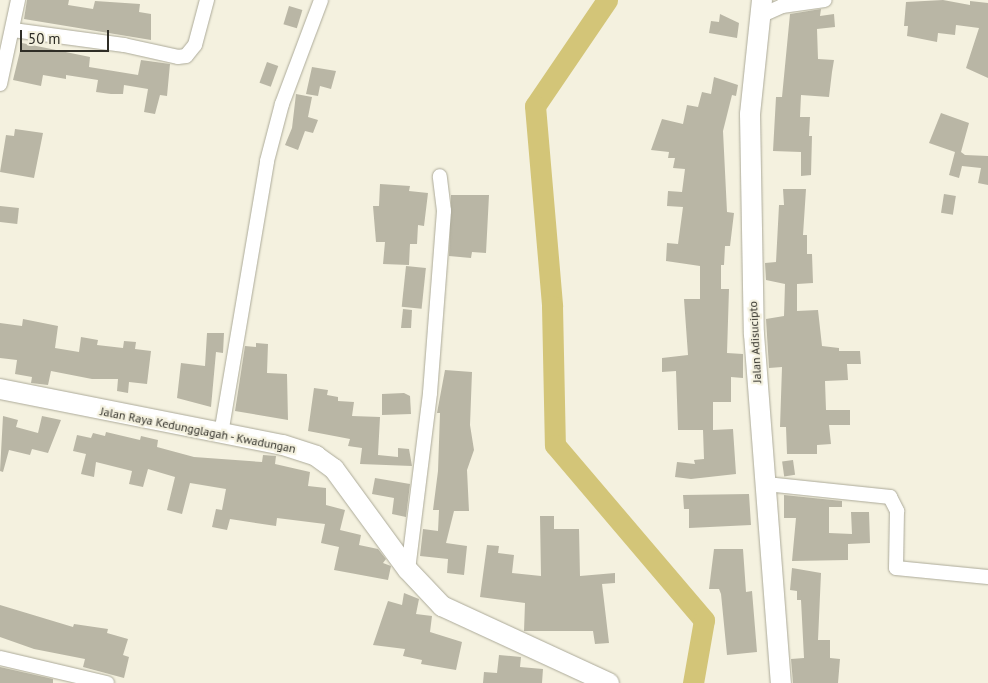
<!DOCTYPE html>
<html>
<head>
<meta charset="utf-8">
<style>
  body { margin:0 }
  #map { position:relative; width:988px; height:683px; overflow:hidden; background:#f4f1df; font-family:"PT Sans",sans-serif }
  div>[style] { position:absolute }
  .river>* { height:21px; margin:-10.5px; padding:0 10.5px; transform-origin:10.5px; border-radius:10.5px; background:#d3c578 }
  .building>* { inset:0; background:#b9b6a5; transform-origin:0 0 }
  .roads { filter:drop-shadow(0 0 1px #acaa99) drop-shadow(0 0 1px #acaa99) }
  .street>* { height:14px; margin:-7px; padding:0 7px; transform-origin:7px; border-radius:7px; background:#fff }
  .secondary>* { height:20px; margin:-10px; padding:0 10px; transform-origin:10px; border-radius:10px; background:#fff }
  span { translate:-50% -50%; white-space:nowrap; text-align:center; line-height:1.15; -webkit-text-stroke:4.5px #f4f1df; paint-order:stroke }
  .street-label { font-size:12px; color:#2f2e27 }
  .scale { position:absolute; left:20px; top:30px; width:89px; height:22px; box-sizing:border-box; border:2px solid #2f2e27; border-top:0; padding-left:6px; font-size:15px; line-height:18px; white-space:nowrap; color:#2f2e27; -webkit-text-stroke:4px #f4f1df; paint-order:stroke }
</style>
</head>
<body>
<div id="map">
  <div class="river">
    <div style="left:607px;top:0;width:128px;rotate:124.2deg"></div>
    <div style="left:535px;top:106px;width:201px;rotate:85.1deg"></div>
    <div style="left:552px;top:306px;width:139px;rotate:88.8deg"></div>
    <div style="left:555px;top:445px;width:230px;rotate:49.6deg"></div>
    <div style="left:704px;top:620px;width:64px;rotate:99.9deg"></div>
  </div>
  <div class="building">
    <div style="clip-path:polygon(27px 0,69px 0,68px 5px,93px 9px,95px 1px,140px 4px,139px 12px,151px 14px,151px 40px,24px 19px)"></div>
    <div style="clip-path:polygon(943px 0,970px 5px,970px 1px,988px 3px,988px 78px,966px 68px,979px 28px,956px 25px,955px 35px,938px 33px,937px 42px,907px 36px,908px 26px,904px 26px,906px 2px)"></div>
    <div style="left:289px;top:6px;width:14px;height:19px;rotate:17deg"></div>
    <div style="clip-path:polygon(821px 9px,820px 16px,834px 14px,835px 27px,817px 29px,818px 59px,834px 60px,832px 72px,829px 97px,801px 95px,800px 117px,810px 117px,809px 136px,812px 136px,811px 175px,801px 176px,801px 152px,773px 151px,776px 97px,782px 97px,790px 14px)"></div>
    <div style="clip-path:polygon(720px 14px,739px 23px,737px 38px,709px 33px,711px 21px,719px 22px)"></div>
    <div style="clip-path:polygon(22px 43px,90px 57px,89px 67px,138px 75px,141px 60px,170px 64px,167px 96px,160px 95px,155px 114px,144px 112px,148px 89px,124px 85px,123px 94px,111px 94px,96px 92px,98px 80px,66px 75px,66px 79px,43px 75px,41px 86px,13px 80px)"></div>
    <div style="left:267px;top:62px;width:12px;height:22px;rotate:20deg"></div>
    <div style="clip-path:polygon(312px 67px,336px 71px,331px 89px,320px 86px,318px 96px,306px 94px)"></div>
    <div style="clip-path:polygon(714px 77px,738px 85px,736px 96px,732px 95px,723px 131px,727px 212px,734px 213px,730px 246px,725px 246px,724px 265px,721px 265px,721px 289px,729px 289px,727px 353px,743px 354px,743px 378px,731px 377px,731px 402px,713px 402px,713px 430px,733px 429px,736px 474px,691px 479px,675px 477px,677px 462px,695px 464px,694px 460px,704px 459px,703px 430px,678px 430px,676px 371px,662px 372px,662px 358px,688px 355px,684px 299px,700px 299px,700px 266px,666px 261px,667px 243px,678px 244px,683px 207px,667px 206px,668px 191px,682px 192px,685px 169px,673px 168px,675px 158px,668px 158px,669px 152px,651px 150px,662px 119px,683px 124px,687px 105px,698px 107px,702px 92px,711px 94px)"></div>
    <div style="clip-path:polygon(296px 94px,312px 97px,308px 117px,318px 120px,313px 133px,305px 131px,298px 150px,285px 145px,292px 128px)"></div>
    <div style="clip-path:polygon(941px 113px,969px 123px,961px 152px,965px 155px,988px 156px,988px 185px,978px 183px,981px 168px,962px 166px,959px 178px,949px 175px,955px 152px,929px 143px)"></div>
    <div style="clip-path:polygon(15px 129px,43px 133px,34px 178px,0 172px,6px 135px,14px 136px)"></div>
    <div style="clip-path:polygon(380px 184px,410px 186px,409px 191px,428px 193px,424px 226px,418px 225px,417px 244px,410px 244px,409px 265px,383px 264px,385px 242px,376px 242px,373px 206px,379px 206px)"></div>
    <div style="clip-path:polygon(783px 189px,806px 189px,803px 235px,807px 235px,807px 254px,812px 254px,813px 283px,797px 284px,797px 311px,818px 310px,822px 346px,839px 348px,839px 351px,860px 351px,861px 364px,847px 364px,848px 380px,825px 381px,826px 410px,850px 410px,850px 425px,829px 425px,831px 444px,817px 445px,817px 454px,787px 454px,786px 427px,780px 427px,782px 367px,769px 368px,766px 319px,784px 316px,785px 284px,766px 280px,765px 263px,776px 262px,779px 205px,784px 205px)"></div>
    <div style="left:944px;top:194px;width:12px;height:19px;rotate:9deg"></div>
    <div style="clip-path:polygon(451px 195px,489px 195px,486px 253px,472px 252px,471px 258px,449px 256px)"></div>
    <div style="left:0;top:206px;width:19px;height:16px;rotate:6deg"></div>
    <div style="left:406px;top:266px;width:20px;height:41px;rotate:6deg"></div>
    <div style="clip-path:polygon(403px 309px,412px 310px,411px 328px,401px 328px)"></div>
    <div style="clip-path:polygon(23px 319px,58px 326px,55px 348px,79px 352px,81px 337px,98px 340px,97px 345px,123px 348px,124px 341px,136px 342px,135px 349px,151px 351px,147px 384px,129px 382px,128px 393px,117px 391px,118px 379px,92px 379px,51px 371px,48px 385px,31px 383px,32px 377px,15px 374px,17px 360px,0 358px,0 323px,22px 326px)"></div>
    <div style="clip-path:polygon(207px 333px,224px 333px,223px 353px,216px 352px,211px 407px,177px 398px,181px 363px,205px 366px)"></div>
    <div style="clip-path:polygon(256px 343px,268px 344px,267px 373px,287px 374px,288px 420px,235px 411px,245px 346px,256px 347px)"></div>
    <div style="clip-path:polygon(445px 370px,472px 372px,470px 425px,474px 450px,467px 470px,469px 511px,454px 511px,446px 543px,467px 546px,464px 575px,447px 573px,448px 559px,420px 556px,423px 529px,438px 531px,439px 510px,433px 510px,438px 471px,440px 413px,437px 413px)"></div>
    <div style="clip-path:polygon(314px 388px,328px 390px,327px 395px,338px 397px,338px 401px,354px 402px,352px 416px,380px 417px,378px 455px,398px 457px,398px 448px,409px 449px,412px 466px,360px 464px,362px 448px,348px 446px,350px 439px,308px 431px)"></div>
    <div style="clip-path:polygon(404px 393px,410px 396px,411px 414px,382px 415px,382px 394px)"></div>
    <div style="clip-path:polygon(3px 416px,18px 420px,16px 427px,38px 433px,42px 416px,61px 420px,48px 453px,32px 449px,30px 455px,9px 450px,3px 472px,0 471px)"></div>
    <div style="clip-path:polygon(106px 432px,140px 440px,141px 436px,158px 440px,157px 447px,194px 457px,262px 462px,263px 455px,276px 456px,275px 464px,310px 472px,308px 486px,326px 488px,326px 505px,345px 510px,340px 530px,361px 535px,359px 545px,378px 549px,386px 559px,383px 563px,391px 566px,388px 580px,334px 570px,339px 547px,321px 543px,325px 524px,277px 518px,276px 526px,230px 519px,227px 530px,212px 527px,216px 509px,222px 510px,226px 489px,190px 483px,182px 514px,167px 510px,175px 477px,148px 469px,143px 487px,129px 484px,132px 471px,96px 462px,94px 477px,81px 474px,86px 454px,73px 451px,77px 435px,91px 438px,93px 433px,105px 436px)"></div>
    <div style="left:793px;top:460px;width:15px;height:11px;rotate:82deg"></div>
    <div style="clip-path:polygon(375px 478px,410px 484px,406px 517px,392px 514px,394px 498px,372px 494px)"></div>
    <div style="clip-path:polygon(749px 494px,751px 525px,689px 528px,689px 509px,684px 509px,683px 495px)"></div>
    <div style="clip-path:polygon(784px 495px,842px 501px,842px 507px,829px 507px,829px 533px,852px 534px,851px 512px,869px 512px,870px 543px,848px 544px,848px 560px,792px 561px,796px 518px,784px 518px)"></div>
    <div style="clip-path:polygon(540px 516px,554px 516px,554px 529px,579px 529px,580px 576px,615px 573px,615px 583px,602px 584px,609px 643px,595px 644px,593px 631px,524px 631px,525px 603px,480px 597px,487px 545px,499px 546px,498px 553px,514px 555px,512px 573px,541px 576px)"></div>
    <div style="clip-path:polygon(714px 549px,743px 549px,746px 592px,752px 591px,757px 652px,727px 655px,721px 594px,719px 589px,709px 589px)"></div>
    <div style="clip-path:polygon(792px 568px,821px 573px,818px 640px,830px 640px,830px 658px,840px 659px,838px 683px,793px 683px,791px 659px,804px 658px,801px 600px,797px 600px,797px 591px,790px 590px)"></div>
    <div style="clip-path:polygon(404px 593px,419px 599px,416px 614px,432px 616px,430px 632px,462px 642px,456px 670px,421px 664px,422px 660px,403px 656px,405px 649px,373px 645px,388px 601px,402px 605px)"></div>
    <div style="clip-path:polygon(0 605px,73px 627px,74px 624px,108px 629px,107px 633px,128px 639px,123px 655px,129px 657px,124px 678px,83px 667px,85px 659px,34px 649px,0 637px)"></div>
    <div style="clip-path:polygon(499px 655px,521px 657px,520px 667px,543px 669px,542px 683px,483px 683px,484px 672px,497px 673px)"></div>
    <div style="clip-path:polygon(0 667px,53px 679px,53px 683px,0 683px)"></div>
  </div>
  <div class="roads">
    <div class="street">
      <div style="left:762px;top:15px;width:22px;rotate:-24deg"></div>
      <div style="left:782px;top:6px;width:43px;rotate:-7.9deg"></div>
      <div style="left:13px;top:30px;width:112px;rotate:7.7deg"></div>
      <div style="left:124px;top:45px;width:55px;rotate:12.5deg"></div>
      <div style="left:178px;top:57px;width:8px;rotate:-7deg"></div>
      <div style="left:186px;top:56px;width:14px;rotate:-51deg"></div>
      <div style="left:195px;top:45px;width:47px;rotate:-75.1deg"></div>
      <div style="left:0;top:84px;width:86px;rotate:-77.9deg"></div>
      <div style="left:221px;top:434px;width:277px;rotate:-80.4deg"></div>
      <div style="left:267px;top:161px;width:59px;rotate:-75.3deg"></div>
      <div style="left:282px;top:104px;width:111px;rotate:-69.4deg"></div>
      <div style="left:766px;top:484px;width:125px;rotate:6deg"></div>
      <div style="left:890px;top:497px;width:16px;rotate:63deg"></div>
      <div style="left:897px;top:511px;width:57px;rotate:91deg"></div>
      <div style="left:896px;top:568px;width:92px;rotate:5.6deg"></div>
      <div style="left:408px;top:570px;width:178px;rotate:-82.9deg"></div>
      <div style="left:430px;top:393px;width:183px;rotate:-85.6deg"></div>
      <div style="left:444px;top:211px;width:35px;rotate:-97deg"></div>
      <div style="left:0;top:658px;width:110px;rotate:13.2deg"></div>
    </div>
    <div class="secondary">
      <div style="left:762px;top:0;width:115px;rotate:96deg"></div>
      <div style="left:750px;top:114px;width:220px;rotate:89deg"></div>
      <div style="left:754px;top:334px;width:350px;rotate:85.6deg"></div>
      <div style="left:0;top:389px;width:288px;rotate:11.2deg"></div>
      <div style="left:283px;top:445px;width:35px;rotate:18deg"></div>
      <div style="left:316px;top:456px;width:22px;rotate:36deg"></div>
      <div style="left:334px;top:469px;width:125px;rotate:53.8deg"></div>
      <div style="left:408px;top:570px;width:50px;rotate:46.6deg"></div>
      <div style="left:442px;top:606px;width:184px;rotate:24.8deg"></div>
    </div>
  </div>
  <div class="street-label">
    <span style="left:755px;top:342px;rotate:-93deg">Jalan Adisucipto</span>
    <span style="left:198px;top:430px;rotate:11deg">Jalan Raya Kedungglagah - Kwadungan</span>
  </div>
  <div class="scale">50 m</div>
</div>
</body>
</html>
